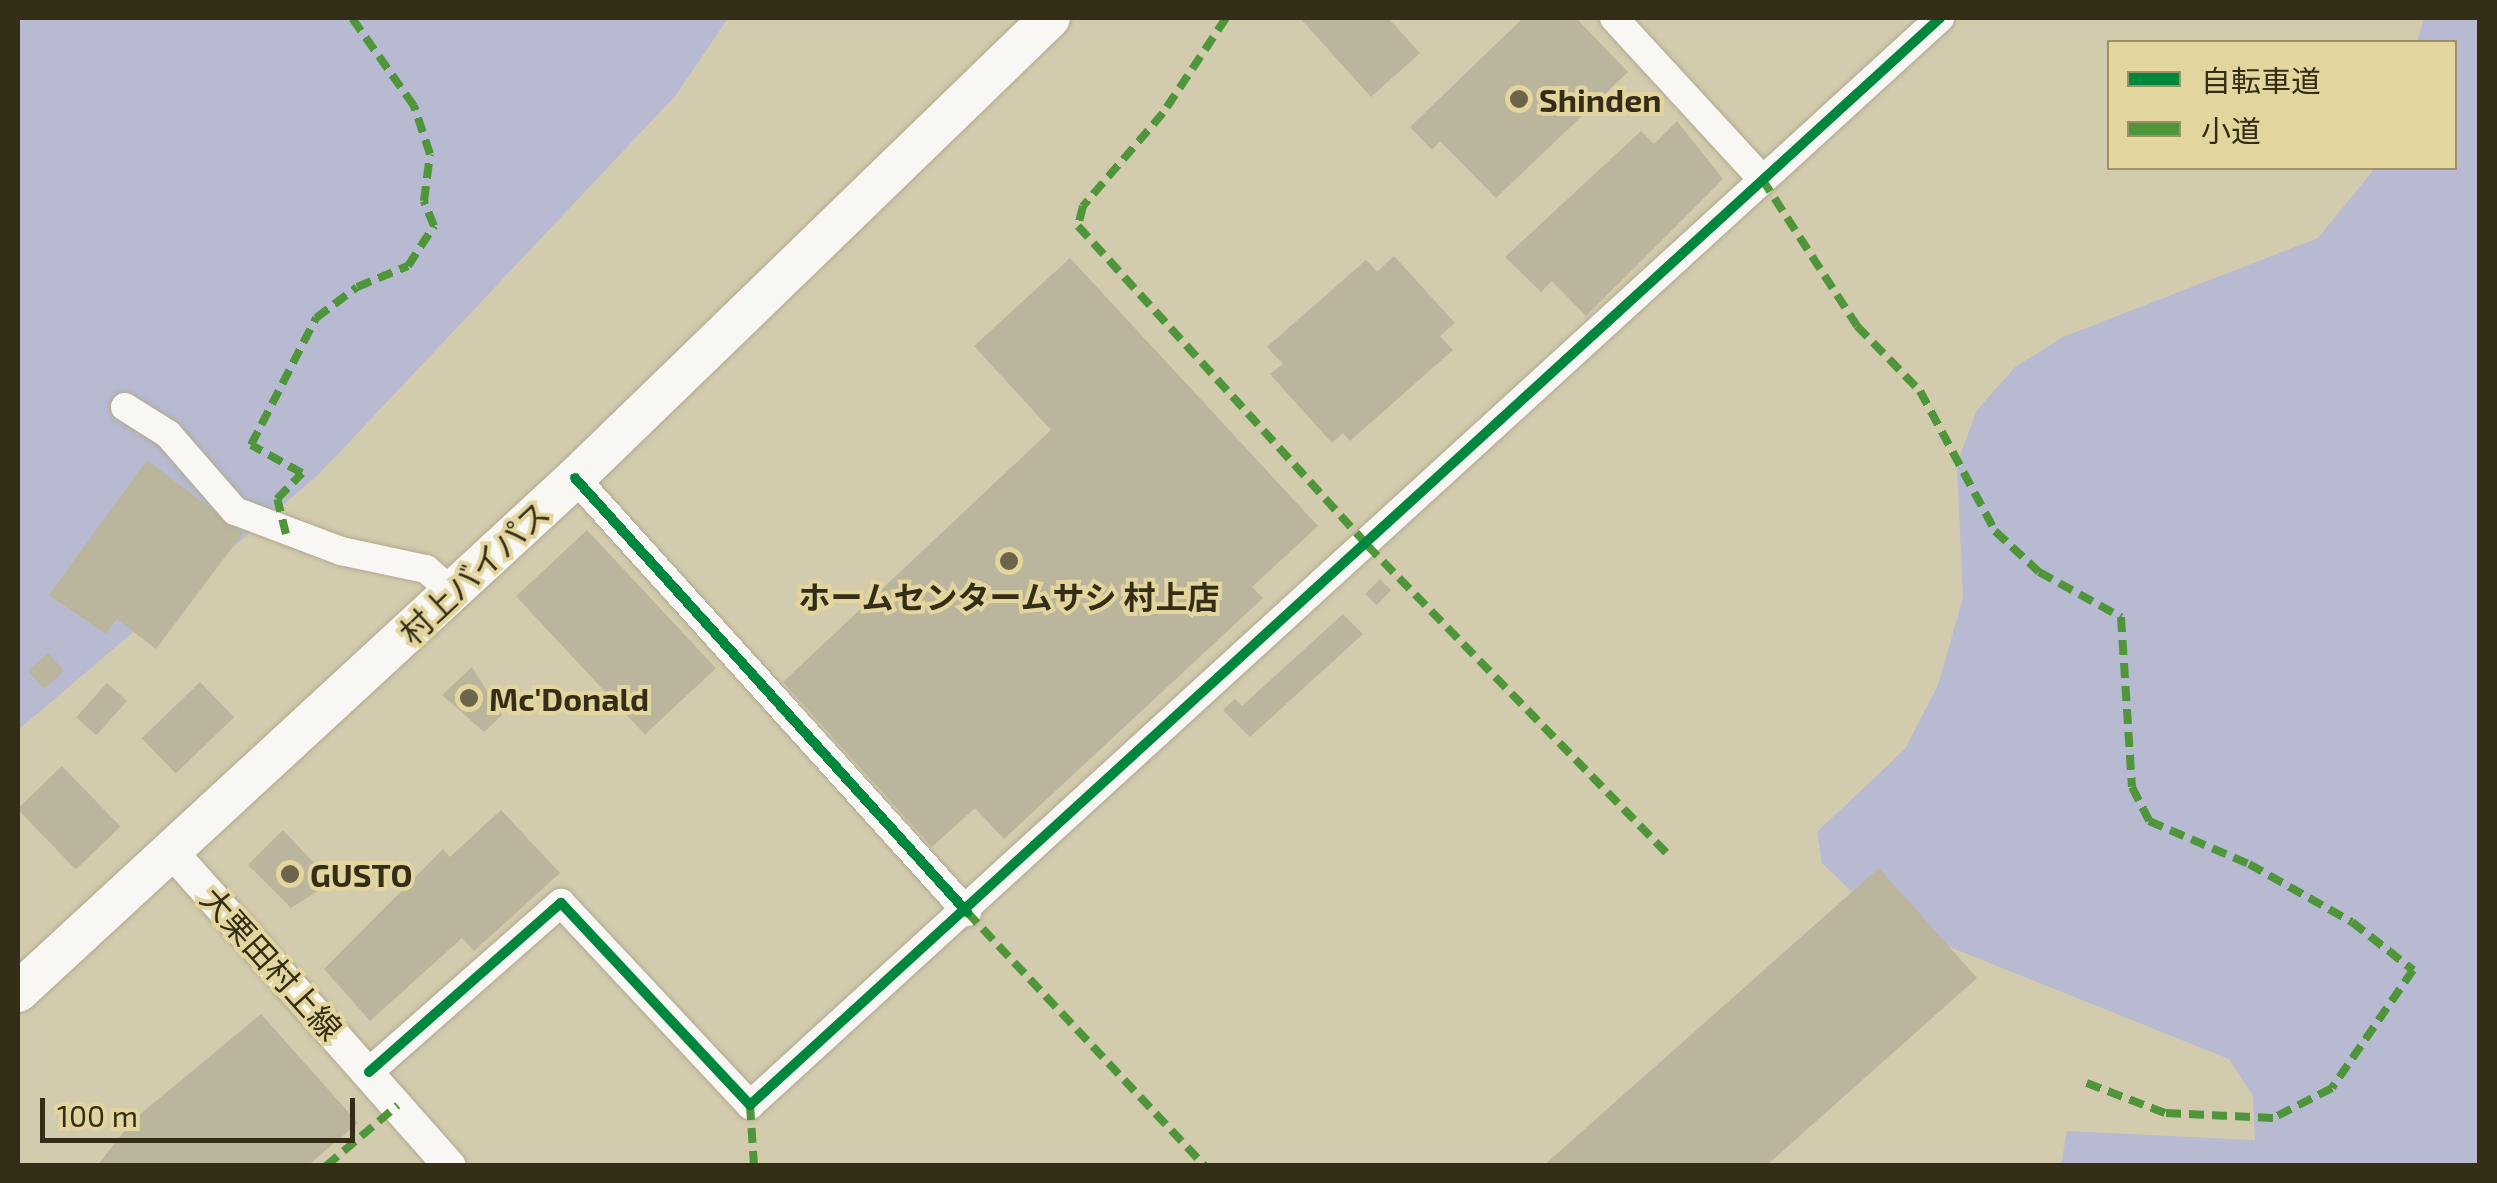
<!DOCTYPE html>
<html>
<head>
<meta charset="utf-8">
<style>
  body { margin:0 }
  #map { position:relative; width:2497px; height:1183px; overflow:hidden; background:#d3cbad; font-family:"Exo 2","Noto Sans JP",sans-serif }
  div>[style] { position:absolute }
  .green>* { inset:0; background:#b7bad1 }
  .building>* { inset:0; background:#bbb59d; transform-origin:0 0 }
  .roads { filter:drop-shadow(0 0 2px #b0aa92) drop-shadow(0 0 2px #b0aa92) }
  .minor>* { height:28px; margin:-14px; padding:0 14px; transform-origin:14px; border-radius:14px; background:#f8f7f3 }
  .major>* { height:32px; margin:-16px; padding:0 16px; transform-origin:16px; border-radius:16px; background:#f8f7f3 }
  .highway>* { height:40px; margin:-20px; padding:0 20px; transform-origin:20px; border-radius:20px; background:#f8f7f3 }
  .quiet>* { height:8px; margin-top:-4px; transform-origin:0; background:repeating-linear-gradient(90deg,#4f963b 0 15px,transparent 0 23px) }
  .cycleway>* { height:10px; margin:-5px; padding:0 5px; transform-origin:5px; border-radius:5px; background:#00873e }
  .dots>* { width:28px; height:28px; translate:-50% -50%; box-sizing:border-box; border:5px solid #e2d59e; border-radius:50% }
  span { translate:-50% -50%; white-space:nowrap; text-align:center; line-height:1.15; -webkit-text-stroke:8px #e2d59e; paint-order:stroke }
  .poi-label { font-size:32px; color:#342e18; font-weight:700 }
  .left { translate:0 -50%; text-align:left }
  .street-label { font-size:32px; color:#342e18 }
  .frame { position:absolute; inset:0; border:20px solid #342e18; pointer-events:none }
  .legend { position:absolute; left:2107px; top:40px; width:350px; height:130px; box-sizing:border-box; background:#e2d59e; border:2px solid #9c9268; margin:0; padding:12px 18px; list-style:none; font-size:30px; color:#342e18 }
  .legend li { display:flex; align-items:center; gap:20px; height:50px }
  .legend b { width:50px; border:2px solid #9c9268 }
  .scale { position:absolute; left:40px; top:1098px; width:315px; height:45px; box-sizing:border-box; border:5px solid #342e18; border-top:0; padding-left:12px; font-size:30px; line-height:35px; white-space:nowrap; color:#342e18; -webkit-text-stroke:8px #e2d59e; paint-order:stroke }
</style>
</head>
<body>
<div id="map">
  <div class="green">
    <div style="clip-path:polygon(18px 18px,728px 18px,676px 95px,318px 475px,18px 730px)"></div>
    <div style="clip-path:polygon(2424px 18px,2479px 18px,2479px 1165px,2061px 1165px,2067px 1131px,2255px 1140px,2253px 1096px,2229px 1059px,1880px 919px,1822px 863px,1817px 832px,1905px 749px,1938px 685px,1963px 598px,1957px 464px,1977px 410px,2015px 367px,2063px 337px,2318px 238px,2375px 168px,2454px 168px,2454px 42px,2417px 42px)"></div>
  </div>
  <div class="building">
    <div style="clip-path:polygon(1300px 18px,1388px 18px,1420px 53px,1371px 97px)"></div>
    <div style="clip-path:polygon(1523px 18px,1576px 18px,1628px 72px,1496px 198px,1440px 141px,1432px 150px,1410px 127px)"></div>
    <div style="clip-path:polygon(1677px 121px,1723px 179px,1586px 316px,1552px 281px,1541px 292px,1505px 257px,1641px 131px,1654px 144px)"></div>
    <div style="clip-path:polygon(1394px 256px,1455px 323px,1440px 336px,1453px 350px,1350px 441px,1343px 433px,1332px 443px,1270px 374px,1283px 364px,1267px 347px,1366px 260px,1377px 272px)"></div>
    <div style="clip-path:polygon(1070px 258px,1318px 526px,1252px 587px,1263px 598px,1004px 839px,975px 808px,932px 847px,783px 682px,1051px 430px,974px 346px)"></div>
    <div style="clip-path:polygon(147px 460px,243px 533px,156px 649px,117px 619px,106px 634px,49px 595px)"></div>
    <div style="left:587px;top:530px;width:189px;height:97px;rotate:47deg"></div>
    <div style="left:1380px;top:579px;width:16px;height:21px;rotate:45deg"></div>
    <div style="clip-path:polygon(1343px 614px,1363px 634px,1250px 737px,1223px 710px,1235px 699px,1242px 706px)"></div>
    <div style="left:48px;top:653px;width:24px;height:27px;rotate:48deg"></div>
    <div style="clip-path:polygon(472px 667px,502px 715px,484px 732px,442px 695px)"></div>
    <div style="left:200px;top:682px;width:49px;height:81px;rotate:46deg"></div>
    <div style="left:107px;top:683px;width:27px;height:46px;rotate:42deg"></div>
    <div style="left:62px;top:766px;width:84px;height:62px;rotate:46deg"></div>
    <div style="clip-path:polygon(501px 810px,560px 873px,474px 951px,462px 938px,370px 1021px,324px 969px,443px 849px,450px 857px)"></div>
    <div style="clip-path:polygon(283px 830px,332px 882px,291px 908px,248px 865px)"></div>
    <div style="clip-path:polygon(1879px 868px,1977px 978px,1766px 1166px,1543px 1166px)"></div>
    <div style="clip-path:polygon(261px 1014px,358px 1123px,307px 1166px,97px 1166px,132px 1121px)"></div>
  </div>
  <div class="roads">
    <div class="minor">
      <div style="left:1614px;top:18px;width:219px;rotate:47.4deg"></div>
      <div style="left:125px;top:407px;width:51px;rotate:32.1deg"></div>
      <div style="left:168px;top:434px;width:102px;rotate:49deg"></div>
      <div style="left:235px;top:511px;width:113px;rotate:20.7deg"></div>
      <div style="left:341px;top:551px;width:87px;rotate:12deg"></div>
      <div style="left:426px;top:569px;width:35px;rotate:41deg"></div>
      <div style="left:575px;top:478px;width:585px;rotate:47.91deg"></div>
      <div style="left:369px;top:1072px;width:256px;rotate:-41.4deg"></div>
      <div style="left:561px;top:903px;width:277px;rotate:46.9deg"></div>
      <div style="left:750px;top:1105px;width:1612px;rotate:-42.41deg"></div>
    </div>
    <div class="major">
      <div style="left:172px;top:852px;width:419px;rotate:48.5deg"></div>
    </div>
    <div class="highway">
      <div style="left:18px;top:992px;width:758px;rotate:-42.7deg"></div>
      <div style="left:575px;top:478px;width:661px;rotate:-44.08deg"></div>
    </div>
  </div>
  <div class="quiet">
    <div style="left:1226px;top:18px;width:114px;rotate:123.6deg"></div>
    <div style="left:1163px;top:113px;width:123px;rotate:130.7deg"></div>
    <div style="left:1083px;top:206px;width:21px;rotate:104deg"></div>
    <div style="left:1078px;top:226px;width:430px;rotate:47.8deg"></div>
    <div style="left:1367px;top:545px;width:435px;rotate:45.8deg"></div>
    <div style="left:1762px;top:179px;width:175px;rotate:57.1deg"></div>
    <div style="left:1857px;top:326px;width:91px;rotate:45.9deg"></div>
    <div style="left:1920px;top:391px;width:159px;rotate:61.8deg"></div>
    <div style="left:1995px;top:531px;width:60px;rotate:43deg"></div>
    <div style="left:2039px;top:572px;width:94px;rotate:28.8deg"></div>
    <div style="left:2121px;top:617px;width:170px;rotate:86.3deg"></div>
    <div style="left:2132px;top:787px;width:38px;rotate:63deg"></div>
    <div style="left:2149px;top:821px;width:109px;rotate:23.3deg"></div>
    <div style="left:2249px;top:864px;width:118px;rotate:29.4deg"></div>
    <div style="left:2352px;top:922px;width:78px;rotate:38.2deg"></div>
    <div style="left:2413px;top:970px;width:143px;rotate:124.5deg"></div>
    <div style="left:2332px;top:1088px;width:66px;rotate:153deg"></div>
    <div style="left:2273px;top:1118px;width:108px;rotate:-177.3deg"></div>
    <div style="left:2165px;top:1113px;width:84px;rotate:-159deg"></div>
    <div style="left:286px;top:534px;width:36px;rotate:-104deg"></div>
    <div style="left:277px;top:499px;width:36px;rotate:-46deg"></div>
    <div style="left:302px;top:473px;width:58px;rotate:-151.2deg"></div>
    <div style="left:251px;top:445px;width:143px;rotate:-62.9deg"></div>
    <div style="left:316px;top:318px;width:51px;rotate:-37.1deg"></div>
    <div style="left:357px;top:287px;width:55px;rotate:-22.4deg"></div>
    <div style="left:408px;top:266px;width:48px;rotate:-57deg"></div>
    <div style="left:434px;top:226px;width:27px;rotate:-112deg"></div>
    <div style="left:424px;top:201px;width:47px;rotate:-82.7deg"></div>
    <div style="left:430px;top:154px;width:51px;rotate:-108.4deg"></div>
    <div style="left:414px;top:106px;width:108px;rotate:-125.2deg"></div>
    <div style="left:967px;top:912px;width:348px;rotate:46.9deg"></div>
    <div style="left:750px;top:1105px;width:61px;rotate:86.2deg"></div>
    <div style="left:326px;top:1166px;width:94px;rotate:-40.3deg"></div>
  </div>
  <div class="cycleway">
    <div style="left:575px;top:478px;width:585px;rotate:47.91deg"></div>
    <div style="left:369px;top:1072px;width:256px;rotate:-41.4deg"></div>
    <div style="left:561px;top:903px;width:277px;rotate:46.9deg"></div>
    <div style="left:750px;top:1105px;width:1612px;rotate:-42.41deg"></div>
  </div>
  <div class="dots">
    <div style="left:1519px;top:99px;background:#6c654c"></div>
    <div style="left:1009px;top:561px;background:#6c654c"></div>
    <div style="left:469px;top:698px;background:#6c654c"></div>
    <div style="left:290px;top:874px;background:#6c654c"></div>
  </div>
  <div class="poi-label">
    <span class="left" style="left:1539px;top:99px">Shinden</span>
    <span style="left:1009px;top:596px">ホームセンタームサシ 村上店</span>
    <span class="left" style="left:489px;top:698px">Mc'Donald</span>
    <span class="left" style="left:310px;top:874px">GUSTO</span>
  </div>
  <div class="street-label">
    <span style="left:474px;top:572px;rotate:-43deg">村上バイパス</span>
    <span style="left:272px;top:963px;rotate:48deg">大栗田村上線</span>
  </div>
  <div class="frame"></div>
  <ul class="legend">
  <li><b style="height:12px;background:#00873e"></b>自転車道</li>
  <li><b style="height:12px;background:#4f963b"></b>小道</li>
  </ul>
  <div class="scale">100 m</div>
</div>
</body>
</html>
